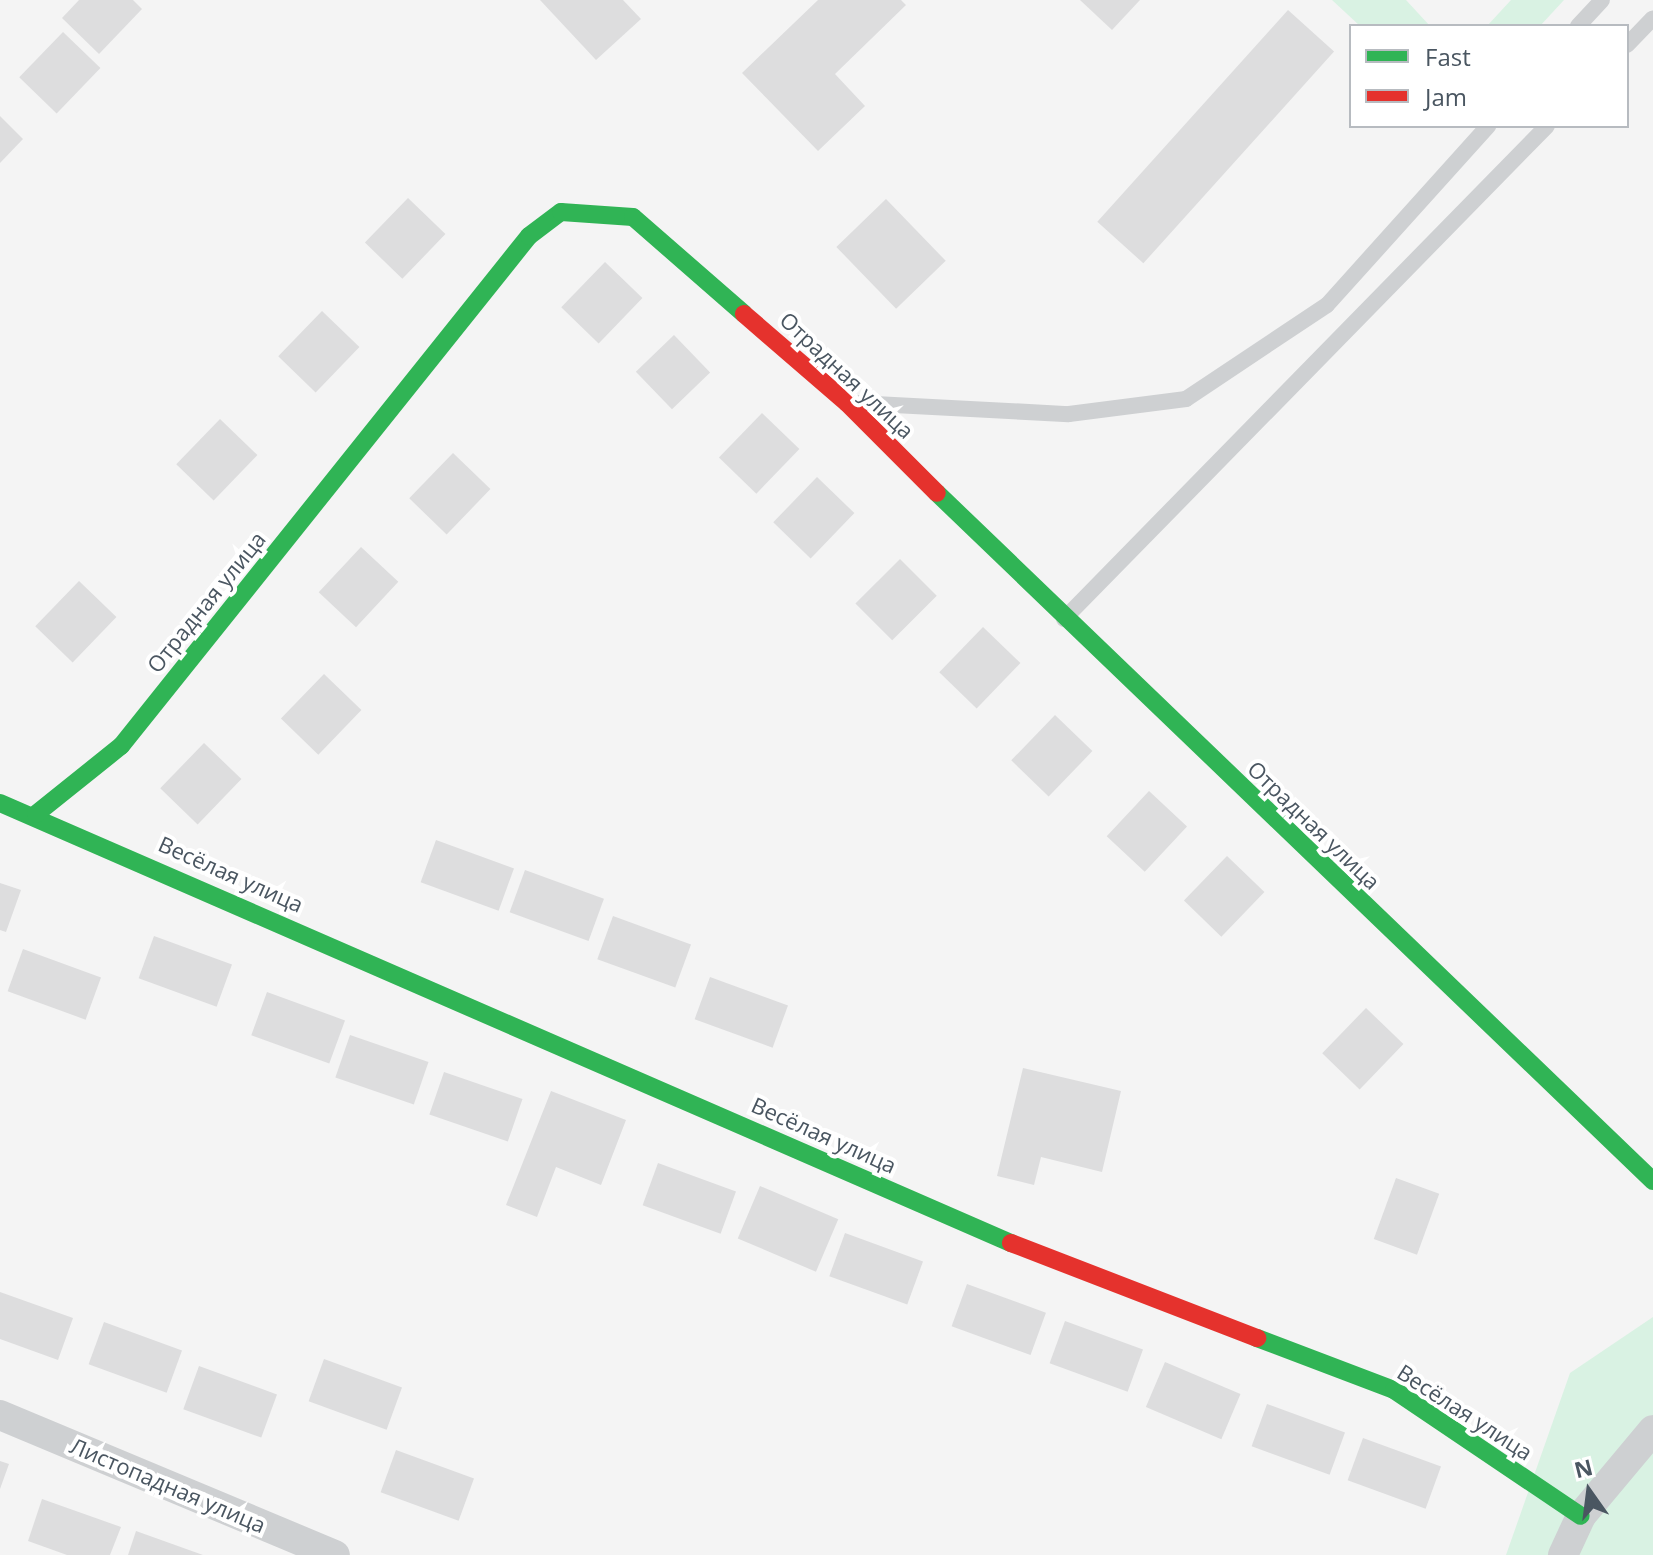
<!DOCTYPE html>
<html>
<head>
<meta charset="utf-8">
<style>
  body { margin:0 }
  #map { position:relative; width:1653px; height:1555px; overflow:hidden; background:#f4f4f4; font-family:"Open Sans",sans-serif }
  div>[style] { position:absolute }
  .green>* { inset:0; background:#d9f2e3 }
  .building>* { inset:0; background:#ddddde; transform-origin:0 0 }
  .lane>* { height:16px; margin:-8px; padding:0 8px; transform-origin:8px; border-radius:8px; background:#ced0d2 }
  .street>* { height:30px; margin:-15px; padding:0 15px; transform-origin:15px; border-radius:15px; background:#ced0d2 }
  .fast>* { height:18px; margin:-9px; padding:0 9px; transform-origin:9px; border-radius:9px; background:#30b455 }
  .jam>* { height:18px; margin:-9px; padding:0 9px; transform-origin:9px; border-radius:9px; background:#e5322d }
  span { translate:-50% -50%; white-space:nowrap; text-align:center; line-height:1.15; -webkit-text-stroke:8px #fff; paint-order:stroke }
  .street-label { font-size:22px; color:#4a5661 }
  .legend { position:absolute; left:1349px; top:24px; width:280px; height:104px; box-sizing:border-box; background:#fff; border:2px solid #b7bbc0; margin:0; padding:10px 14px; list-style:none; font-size:24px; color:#4a5661 }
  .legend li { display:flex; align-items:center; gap:16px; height:40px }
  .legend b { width:40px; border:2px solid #b7bbc0 }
  .north { position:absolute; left:1549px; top:1451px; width:80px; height:80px; -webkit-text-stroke:6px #fff; paint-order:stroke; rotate:346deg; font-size:22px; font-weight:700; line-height:32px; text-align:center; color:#4a5661 }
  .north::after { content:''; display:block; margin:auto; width:28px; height:36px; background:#4a5661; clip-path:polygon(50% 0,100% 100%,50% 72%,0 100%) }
</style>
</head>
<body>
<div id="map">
  <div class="green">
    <div style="clip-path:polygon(1332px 0,1406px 0,1430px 26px,1360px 26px)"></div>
    <div style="clip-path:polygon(1511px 0,1564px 0,1540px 26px,1487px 26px)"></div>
    <div style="clip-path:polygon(1653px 1317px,1653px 1555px,1506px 1555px,1570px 1373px)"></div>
  </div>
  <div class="building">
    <div style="clip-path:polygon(79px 0,133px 0,142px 9px,99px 54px,62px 18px)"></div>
    <div style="clip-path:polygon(540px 0,623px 0,641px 19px,596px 60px)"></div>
    <div style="clip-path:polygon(818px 0,901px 0,906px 5px,835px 74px,865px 106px,818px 151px,742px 73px)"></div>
    <div style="clip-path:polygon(1080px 0,1140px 0,1112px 30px)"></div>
    <div style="left:1288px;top:10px;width:62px;height:285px;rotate:42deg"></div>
    <div style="left:63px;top:32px;width:52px;height:63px;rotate:44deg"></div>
    <div style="clip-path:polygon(0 116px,23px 139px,0 163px)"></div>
    <div style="left:408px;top:198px;width:52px;height:62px;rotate:44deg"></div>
    <div style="left:886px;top:199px;width:86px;height:69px;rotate:46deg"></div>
    <div style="left:605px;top:262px;width:52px;height:63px;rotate:44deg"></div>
    <div style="left:322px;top:311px;width:52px;height:63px;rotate:44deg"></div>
    <div style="left:674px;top:335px;width:52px;height:53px;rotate:46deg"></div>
    <div style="left:762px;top:413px;width:52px;height:62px;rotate:44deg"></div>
    <div style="left:220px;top:419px;width:52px;height:63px;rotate:44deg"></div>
    <div style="left:453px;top:453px;width:52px;height:63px;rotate:44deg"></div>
    <div style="left:817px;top:477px;width:52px;height:63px;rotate:44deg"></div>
    <div style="left:361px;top:547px;width:51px;height:62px;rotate:43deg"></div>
    <div style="left:900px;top:559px;width:52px;height:63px;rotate:45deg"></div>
    <div style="left:79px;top:581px;width:52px;height:63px;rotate:44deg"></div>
    <div style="left:983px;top:627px;width:52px;height:63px;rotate:44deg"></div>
    <div style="left:324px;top:674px;width:52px;height:62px;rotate:44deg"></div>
    <div style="left:1055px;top:715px;width:52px;height:63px;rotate:44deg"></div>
    <div style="left:204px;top:743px;width:52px;height:63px;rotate:44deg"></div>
    <div style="left:1149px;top:791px;width:52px;height:62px;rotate:43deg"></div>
    <div style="left:436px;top:840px;width:83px;height:45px;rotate:20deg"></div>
    <div style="left:1227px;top:856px;width:52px;height:62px;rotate:44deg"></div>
    <div style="left:525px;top:870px;width:84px;height:45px;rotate:20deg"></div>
    <div style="clip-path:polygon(0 883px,21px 890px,6px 932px,0 930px)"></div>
    <div style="left:613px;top:916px;width:83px;height:46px;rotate:20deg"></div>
    <div style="left:154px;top:936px;width:83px;height:45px;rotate:20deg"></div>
    <div style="left:23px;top:949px;width:83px;height:45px;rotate:20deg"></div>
    <div style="left:710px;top:977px;width:83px;height:45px;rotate:20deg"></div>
    <div style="left:267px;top:992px;width:83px;height:46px;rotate:20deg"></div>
    <div style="left:1366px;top:1008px;width:52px;height:63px;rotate:44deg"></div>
    <div style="left:350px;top:1035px;width:83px;height:45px;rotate:19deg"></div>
    <div style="clip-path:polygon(1023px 1068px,1121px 1091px,1102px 1172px,1041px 1157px,1034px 1185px,997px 1176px)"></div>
    <div style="left:444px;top:1072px;width:83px;height:45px;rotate:19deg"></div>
    <div style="clip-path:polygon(551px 1091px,626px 1120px,601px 1185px,556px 1167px,537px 1217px,506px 1205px)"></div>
    <div style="left:658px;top:1163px;width:83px;height:45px;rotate:20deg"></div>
    <div style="left:1396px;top:1178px;width:46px;height:65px;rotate:20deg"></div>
    <div style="left:760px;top:1186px;width:85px;height:57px;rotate:23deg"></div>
    <div style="left:845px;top:1233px;width:83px;height:46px;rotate:20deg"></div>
    <div style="left:967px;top:1284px;width:84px;height:45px;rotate:20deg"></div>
    <div style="clip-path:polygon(0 1292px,73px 1318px,58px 1360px,0 1339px)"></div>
    <div style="left:1065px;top:1321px;width:83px;height:45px;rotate:20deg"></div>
    <div style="left:104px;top:1322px;width:83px;height:45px;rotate:20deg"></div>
    <div style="left:324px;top:1359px;width:83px;height:45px;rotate:20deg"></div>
    <div style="left:1165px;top:1362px;width:82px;height:49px;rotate:23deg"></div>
    <div style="left:199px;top:1366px;width:83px;height:46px;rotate:20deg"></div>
    <div style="left:1267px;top:1404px;width:83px;height:45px;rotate:20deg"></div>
    <div style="left:1363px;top:1438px;width:83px;height:45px;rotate:20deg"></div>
    <div style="left:396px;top:1450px;width:83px;height:45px;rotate:20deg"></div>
    <div style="clip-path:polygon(0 1461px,9px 1464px,0 1489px)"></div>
    <div style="clip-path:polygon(42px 1499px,121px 1527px,110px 1555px,67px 1555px,28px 1541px)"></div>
    <div style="clip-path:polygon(136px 1531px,203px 1555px,128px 1555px)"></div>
  </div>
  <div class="lane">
    <div style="left:1578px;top:26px;width:35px;rotate:-47deg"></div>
    <div style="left:1627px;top:45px;width:37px;rotate:-46deg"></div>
    <div style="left:856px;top:403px;width:213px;rotate:3deg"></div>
    <div style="left:1069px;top:414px;width:118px;rotate:-7.3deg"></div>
    <div style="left:1186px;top:399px;width:169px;rotate:-33.7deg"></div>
    <div style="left:1327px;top:305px;width:241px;rotate:-48deg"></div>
    <div style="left:1064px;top:619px;width:690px;rotate:-45.59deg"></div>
  </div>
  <div class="street">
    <div style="left:0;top:1415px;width:363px;rotate:22.7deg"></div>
    <div style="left:1563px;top:1555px;width:43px;rotate:-65.2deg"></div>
    <div style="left:1581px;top:1516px;width:112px;rotate:-50.1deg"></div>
  </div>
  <div class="fast">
    <div style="left:937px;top:493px;width:993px;rotate:43.86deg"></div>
    <div style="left:0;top:803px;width:1103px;rotate:23.52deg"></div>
    <div style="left:36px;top:814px;width:109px;rotate:-38.7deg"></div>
    <div style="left:121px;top:746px;width:653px;rotate:-51.34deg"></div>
    <div style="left:529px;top:236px;width:40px;rotate:-37deg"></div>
    <div style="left:561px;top:212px;width:72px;rotate:4deg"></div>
    <div style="left:633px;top:217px;width:147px;rotate:41.1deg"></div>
    <div style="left:1257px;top:1338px;width:147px;rotate:20.8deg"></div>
    <div style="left:1394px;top:1390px;width:225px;rotate:34deg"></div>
  </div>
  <div class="jam">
    <div style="left:744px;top:314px;width:136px;rotate:40.8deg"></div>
    <div style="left:847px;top:403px;width:127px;rotate:45deg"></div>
    <div style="left:1011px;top:1243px;width:264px;rotate:21.1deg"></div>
  </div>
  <div class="street-label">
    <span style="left:847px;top:375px;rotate:43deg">Отрадная улица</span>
    <span style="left:206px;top:602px;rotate:-51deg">Отрадная улица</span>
    <span style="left:1314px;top:825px;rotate:44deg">Отрадная улица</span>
    <span style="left:231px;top:874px;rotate:24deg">Весёлая улица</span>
    <span style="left:824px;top:1135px;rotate:24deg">Весёлая улица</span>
    <span style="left:1465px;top:1412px;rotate:33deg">Весёлая улица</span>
    <span style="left:168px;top:1485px;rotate:23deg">Листопадная улица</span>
  </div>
  <ul class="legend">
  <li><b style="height:10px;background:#30b455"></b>Fast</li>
  <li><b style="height:10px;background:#e5322d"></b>Jam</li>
  </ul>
  <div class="north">N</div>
</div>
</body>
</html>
